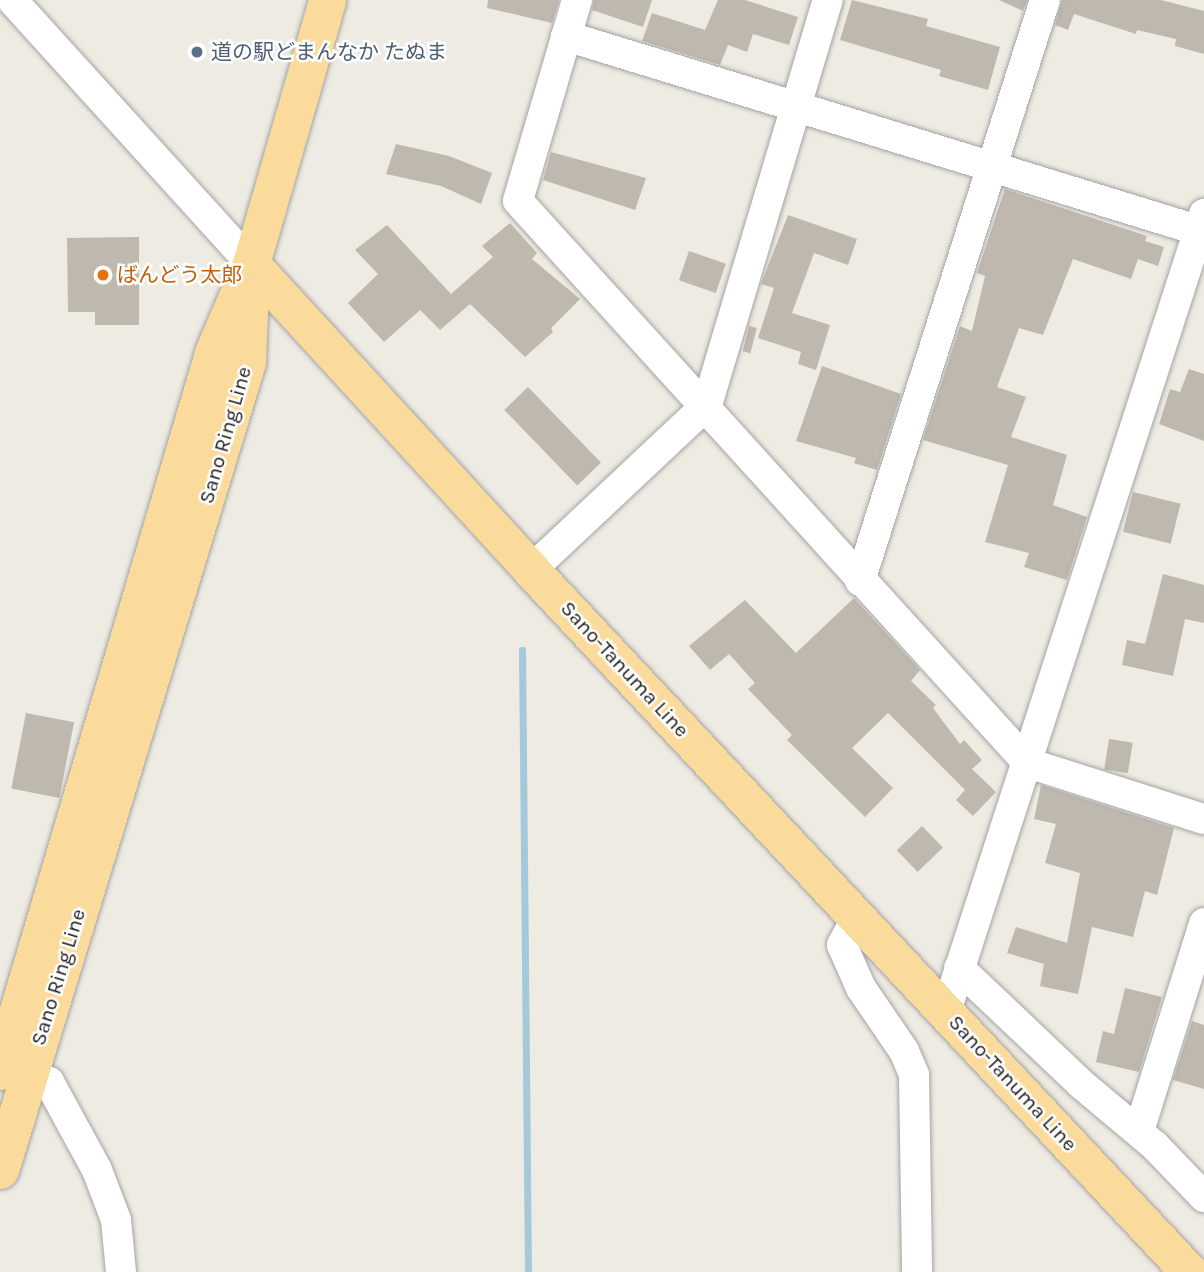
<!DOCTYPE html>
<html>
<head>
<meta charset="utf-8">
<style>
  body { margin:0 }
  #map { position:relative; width:1204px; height:1272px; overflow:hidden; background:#eeebe3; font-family:Karla,"Noto Sans JP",sans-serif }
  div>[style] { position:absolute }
  .stream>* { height:7px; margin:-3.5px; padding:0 3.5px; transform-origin:3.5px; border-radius:3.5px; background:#a4c9db }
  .building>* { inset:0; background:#beb8af; transform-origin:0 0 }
  .roads { filter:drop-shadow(0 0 2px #a4a4a4) drop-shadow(0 0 2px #a4a4a4) }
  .minor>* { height:30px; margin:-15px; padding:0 15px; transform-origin:15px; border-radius:15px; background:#fff }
  .major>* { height:37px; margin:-18.5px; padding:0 18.5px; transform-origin:18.5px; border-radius:18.5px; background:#fadb9c }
  .dots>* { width:19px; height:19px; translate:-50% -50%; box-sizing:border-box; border:4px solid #fff; border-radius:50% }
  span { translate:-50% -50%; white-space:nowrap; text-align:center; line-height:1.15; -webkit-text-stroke:5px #fff; paint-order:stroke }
  .service-label { font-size:21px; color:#4e5e75 }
  .left { translate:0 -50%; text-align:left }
  .food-label { font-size:21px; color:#c56008 }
  .street-label { font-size:21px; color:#1d1d1d }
</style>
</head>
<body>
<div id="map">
  <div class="stream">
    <div style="left:522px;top:650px;width:622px;rotate:89.45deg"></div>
  </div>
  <div class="building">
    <div style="clip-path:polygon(488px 0,559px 0,552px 23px,487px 8px)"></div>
    <div style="clip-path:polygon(594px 0,652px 0,643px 27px,592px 10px)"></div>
    <div style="clip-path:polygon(718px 0,745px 0,798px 17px,789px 45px,753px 34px,747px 52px,728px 45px,720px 65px,642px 41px,652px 13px,705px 30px)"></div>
    <div style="clip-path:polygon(852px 0,928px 19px,926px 26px,1000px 47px,988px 90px,939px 76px,941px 70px,840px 40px)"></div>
    <div style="clip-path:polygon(999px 0,1027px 0,1023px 11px)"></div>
    <div style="clip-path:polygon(1062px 0,1161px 0,1204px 11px,1204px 54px,1175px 46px,1176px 39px,1137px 30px,1136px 34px,1074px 14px,1068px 30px,1055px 25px)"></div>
    <div style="clip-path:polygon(396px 144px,449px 156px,492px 173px,481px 204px,441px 186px,386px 174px)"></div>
    <div style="clip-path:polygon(551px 152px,646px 178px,635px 210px,543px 180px)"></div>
    <div style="clip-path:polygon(1005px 189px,1147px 236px,1145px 241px,1164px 247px,1158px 266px,1138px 259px,1131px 279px,1073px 259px,1043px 335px,1019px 328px,997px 387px,1026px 397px,1011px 437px,1067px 455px,1053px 505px,1087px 517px,1067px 580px,1024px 567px,1029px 553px,985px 542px,1008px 465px,923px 440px,960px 326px,972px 331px,985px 276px,977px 273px)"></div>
    <div style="clip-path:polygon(788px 215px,857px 239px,848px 265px,814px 253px,792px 313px,830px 325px,816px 370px,798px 364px,801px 352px,758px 338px,774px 288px,761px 284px)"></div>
    <div style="clip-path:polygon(510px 223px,537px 253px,532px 259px,580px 299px,551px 328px,553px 332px,525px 357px,470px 304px,440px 330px,420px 310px,384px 342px,348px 303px,378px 274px,355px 250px,387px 225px,451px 294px,493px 257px,482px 246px)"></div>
    <div style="clip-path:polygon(139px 237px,139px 325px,95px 325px,95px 312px,68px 312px,67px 238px)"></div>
    <div style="left:689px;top:251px;width:39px;height:31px;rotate:19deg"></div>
    <div style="left:749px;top:326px;width:8px;height:26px;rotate:14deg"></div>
    <div style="clip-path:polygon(822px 366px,901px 394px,877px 470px,854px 463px,856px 458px,796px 441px)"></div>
    <div style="clip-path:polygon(1189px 369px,1204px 374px,1204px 441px,1159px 424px,1170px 389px,1180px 392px)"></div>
    <div style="left:528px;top:387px;width:105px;height:33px;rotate:46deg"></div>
    <div style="left:1133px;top:492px;width:49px;height:41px;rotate:14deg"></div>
    <div style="clip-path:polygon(1163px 574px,1204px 585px,1204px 623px,1185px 619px,1173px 676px,1122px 665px,1127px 640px,1145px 644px)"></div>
    <div style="clip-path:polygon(854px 598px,920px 670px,911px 681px,936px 705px,933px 708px,960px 744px,964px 740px,982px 760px,972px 769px,996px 792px,973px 816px,956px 800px,965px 790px,888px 713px,852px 748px,893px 788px,865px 817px,787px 740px,792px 735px,748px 689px,755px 683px,729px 654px,710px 670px,689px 646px,745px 600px,796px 653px)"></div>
    <div style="left:26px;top:713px;width:49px;height:77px;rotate:11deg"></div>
    <div style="left:1109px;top:739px;width:24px;height:31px;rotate:9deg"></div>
    <div style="clip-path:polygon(1041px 785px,1174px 828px,1157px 895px,1145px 891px,1133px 937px,1092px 927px,1078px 994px,1040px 986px,1044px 964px,1007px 953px,1016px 927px,1067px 943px,1080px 873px,1045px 863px,1056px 824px,1034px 819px)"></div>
    <div style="left:922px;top:826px;width:30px;height:35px;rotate:46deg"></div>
    <div style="clip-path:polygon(1125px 988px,1162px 997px,1139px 1072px,1096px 1062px,1103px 1031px,1114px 1034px)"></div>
    <div style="clip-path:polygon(1192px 1021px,1204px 1025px,1204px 1089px,1173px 1080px)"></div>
  </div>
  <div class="roads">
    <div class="minor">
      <div style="left:12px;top:0;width:356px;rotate:47.8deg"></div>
      <div style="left:577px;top:0;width:209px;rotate:106.4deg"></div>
      <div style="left:518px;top:201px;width:755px;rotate:47.79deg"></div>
      <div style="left:566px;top:36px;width:667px;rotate:17.08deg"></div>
      <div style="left:531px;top:570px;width:241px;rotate:-43.2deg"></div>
      <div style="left:707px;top:405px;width:423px;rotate:-73.4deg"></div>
      <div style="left:860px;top:581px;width:610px;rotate:-72.34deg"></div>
      <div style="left:1025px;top:762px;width:188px;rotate:17.7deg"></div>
      <div style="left:858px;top:915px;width:34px;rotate:118deg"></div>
      <div style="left:842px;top:945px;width:47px;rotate:66.2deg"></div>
      <div style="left:861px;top:988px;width:76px;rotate:55.7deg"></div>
      <div style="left:904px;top:1051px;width:26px;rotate:67deg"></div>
      <div style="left:914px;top:1075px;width:197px;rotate:89.1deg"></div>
      <div style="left:959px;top:968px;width:167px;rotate:43.5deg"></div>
      <div style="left:1080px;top:1083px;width:98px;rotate:40deg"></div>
      <div style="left:1155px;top:1146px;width:71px;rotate:46.1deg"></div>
      <div style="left:946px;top:1011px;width:838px;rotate:-72.06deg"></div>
      <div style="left:9px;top:1070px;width:42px;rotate:16.7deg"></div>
      <div style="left:49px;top:1082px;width:100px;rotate:61.4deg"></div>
      <div style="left:97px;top:1170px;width:53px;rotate:69.2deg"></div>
      <div style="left:116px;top:1220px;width:52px;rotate:84.5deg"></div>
      <div style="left:1139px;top:1131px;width:218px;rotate:-72.6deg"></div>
    </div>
    <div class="major">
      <div style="left:251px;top:264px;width:415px;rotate:47.5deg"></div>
      <div style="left:531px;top:570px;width:962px;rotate:46.85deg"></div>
      <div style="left:0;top:1071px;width:752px;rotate:-73.47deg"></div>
      <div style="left:214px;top:350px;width:94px;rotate:-66.7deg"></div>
      <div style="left:251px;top:264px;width:275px;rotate:-73.9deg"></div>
      <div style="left:0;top:1170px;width:845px;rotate:-73deg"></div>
      <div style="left:247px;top:362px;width:76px;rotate:-87.7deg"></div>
    </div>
  </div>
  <div class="dots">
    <div style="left:197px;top:52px;background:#5c6f8a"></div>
    <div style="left:103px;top:275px;background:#e8710a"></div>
  </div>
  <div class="service-label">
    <span class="left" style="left:211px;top:52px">道の駅どまんなか たぬま</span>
  </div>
  <div class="food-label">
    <span class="left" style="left:117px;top:275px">ばんどう太郎</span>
  </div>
  <div class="street-label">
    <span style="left:225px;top:435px;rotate:-74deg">Sano Ring Line</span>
    <span style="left:625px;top:669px;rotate:47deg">Sano-Tanuma Line</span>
    <span style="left:58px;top:977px;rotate:-73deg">Sano Ring Line</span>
    <span style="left:1013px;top:1083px;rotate:47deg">Sano-Tanuma Line</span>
  </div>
</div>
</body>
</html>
